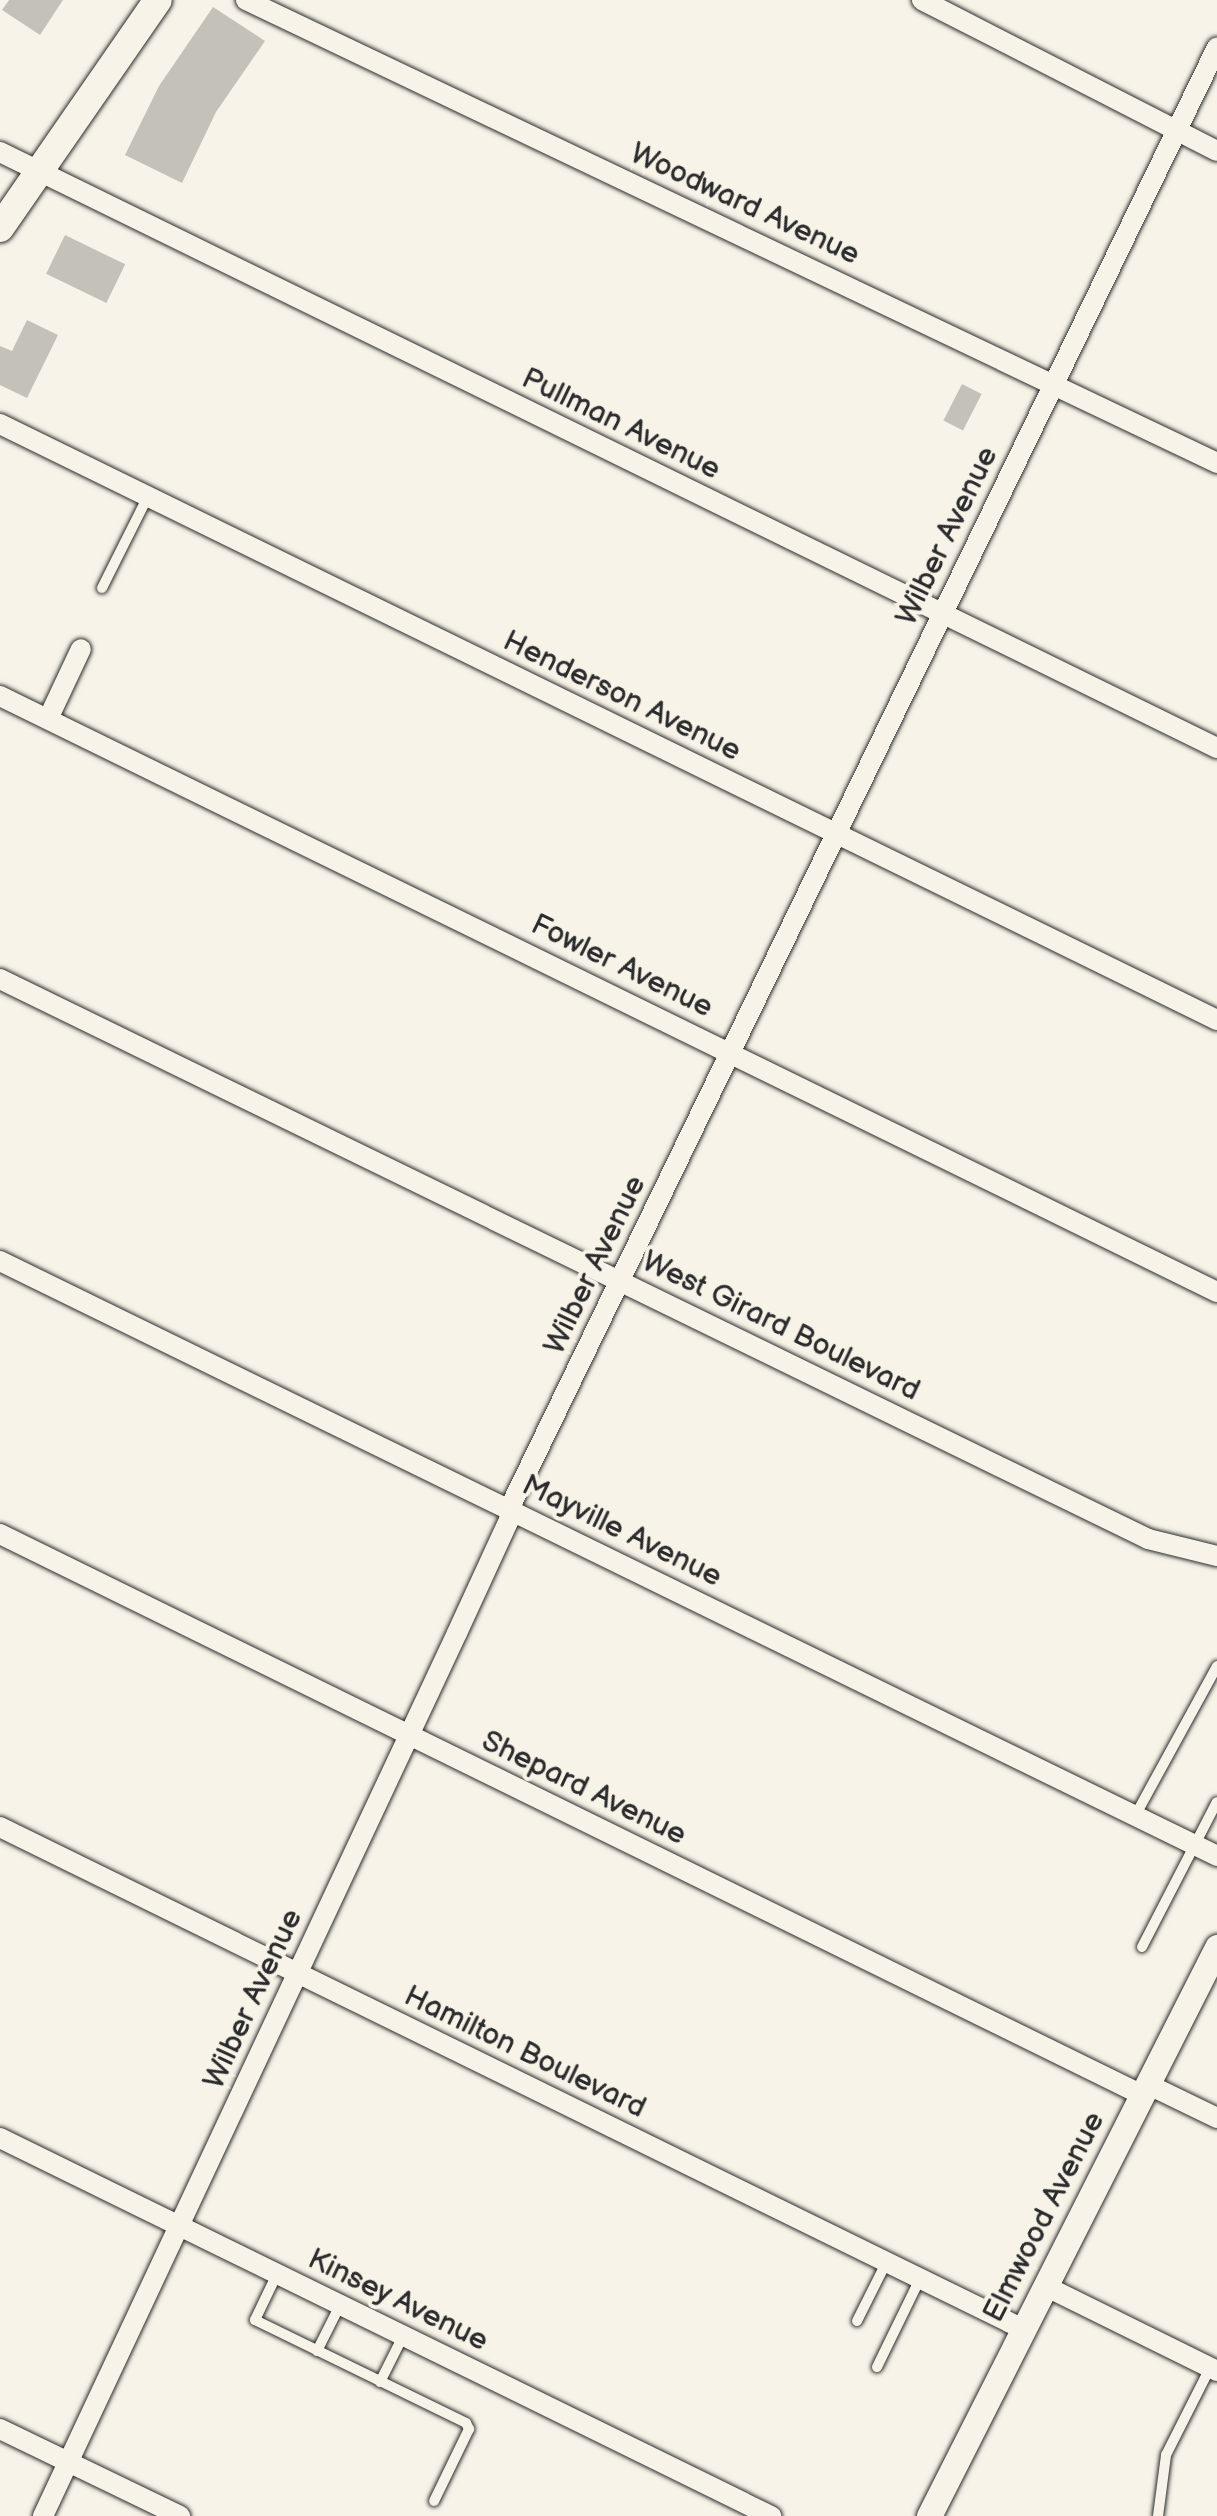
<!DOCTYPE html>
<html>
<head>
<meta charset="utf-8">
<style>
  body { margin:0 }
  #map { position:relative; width:1217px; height:2516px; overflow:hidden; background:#f7f3e8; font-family:"Balsamiq Sans",sans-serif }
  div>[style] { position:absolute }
  .building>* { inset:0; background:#c4c1b9; transform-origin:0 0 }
  .roads { filter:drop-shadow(0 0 2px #2b2b2b) drop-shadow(0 0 2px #2b2b2b) }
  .service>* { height:10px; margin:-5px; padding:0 5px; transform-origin:5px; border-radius:5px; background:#f7f3e8 }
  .minor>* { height:20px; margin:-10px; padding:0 10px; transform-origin:10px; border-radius:10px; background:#f7f3e8 }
  .tertiary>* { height:25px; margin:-12.5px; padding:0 12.5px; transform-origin:12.5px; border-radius:12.5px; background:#f7f3e8 }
  .secondary>* { height:28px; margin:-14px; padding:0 14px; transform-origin:14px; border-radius:14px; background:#f7f3e8 }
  span { translate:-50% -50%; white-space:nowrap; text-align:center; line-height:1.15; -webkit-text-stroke:8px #f7f3e8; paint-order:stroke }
  .street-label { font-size:30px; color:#2b2b2b }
</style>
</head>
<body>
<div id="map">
  <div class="building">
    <div style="clip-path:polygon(9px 0,63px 0,40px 35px,2px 10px)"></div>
    <div style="clip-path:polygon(213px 7px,265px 41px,216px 112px,182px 183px,125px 155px,159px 86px)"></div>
    <div style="left:65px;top:235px;width:67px;height:43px;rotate:26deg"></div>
    <div style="clip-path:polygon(27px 320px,58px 335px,27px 398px,0 385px,0 346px,12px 351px)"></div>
    <div style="left:962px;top:384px;width:22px;height:41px;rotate:27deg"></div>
  </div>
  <div class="roads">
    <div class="service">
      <div style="left:102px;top:588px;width:103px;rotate:-63.4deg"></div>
      <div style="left:1135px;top:1816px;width:171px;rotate:-61.3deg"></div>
      <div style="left:1142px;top:1947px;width:163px;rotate:-62.7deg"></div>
      <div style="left:277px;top:2274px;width:51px;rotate:115.6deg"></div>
      <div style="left:255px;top:2320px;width:235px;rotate:26deg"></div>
      <div style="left:466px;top:2423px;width:7px;rotate:63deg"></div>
      <div style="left:469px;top:2429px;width:80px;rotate:115.9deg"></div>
      <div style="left:857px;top:2321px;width:65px;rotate:-63.4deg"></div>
      <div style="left:317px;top:2351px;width:51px;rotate:-63.4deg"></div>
      <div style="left:877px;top:2367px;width:98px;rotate:-64deg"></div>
      <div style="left:380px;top:2382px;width:51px;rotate:-63.4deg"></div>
      <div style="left:1158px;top:2516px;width:62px;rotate:-82.5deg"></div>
      <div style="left:1166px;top:2455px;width:97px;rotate:-63.2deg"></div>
    </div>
    <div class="minor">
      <div style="left:246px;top:0;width:1076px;rotate:25.49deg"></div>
      <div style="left:922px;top:0;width:331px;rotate:27.1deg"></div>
      <div style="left:0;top:152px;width:1355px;rotate:26.09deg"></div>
      <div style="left:0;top:424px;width:1355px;rotate:26.09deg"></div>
      <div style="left:0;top:696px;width:1355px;rotate:26.09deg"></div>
      <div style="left:48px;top:719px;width:77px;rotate:-64.8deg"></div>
      <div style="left:0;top:979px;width:1277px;rotate:26deg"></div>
      <div style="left:1148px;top:1539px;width:71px;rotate:13.8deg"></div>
      <div style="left:0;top:1261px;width:1355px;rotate:26.05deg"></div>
      <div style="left:0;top:1534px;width:1272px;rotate:26.16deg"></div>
      <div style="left:0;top:1827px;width:1140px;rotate:26.14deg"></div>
      <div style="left:1147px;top:2084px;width:78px;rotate:25.9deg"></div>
      <div style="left:0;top:2138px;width:859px;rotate:26.12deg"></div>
      <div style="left:1045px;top:2286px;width:192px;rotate:26.3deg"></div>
      <div style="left:0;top:2429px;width:200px;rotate:25.8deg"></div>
      <div style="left:43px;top:2516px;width:975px;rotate:-64.88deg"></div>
      <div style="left:457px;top:1633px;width:124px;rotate:-65.3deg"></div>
      <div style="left:509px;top:1520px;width:19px;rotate:-78deg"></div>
      <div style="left:513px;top:1501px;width:1615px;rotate:-64.16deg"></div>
    </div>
    <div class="tertiary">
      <div style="left:929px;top:2516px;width:638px;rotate:-63.15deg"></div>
    </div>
    <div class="secondary">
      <div style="left:0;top:228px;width:277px;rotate:-55.3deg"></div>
    </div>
  </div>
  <div class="street-label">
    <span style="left:745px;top:204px;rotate:25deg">Woodward Avenue</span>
    <span style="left:621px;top:424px;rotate:26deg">Pullman Avenue</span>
    <span style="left:947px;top:536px;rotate:-64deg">Wilber Avenue</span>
    <span style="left:622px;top:696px;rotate:26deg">Henderson Avenue</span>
    <span style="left:622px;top:966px;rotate:26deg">Fowler Avenue</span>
    <span style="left:595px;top:1265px;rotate:-64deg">Wilber Avenue</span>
    <span style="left:781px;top:1326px;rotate:26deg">West Girard Boulevard</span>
    <span style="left:622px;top:1531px;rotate:26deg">Mayville Avenue</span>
    <span style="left:584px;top:1788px;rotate:26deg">Shepard Avenue</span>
    <span style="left:253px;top:1999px;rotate:-65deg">Wilber Avenue</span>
    <span style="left:525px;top:2052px;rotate:26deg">Hamilton Boulevard</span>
    <span style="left:1044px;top:2217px;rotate:-63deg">Elmwood Avenue</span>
    <span style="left:398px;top:2300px;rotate:26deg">Kinsey Avenue</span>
  </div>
</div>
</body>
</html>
